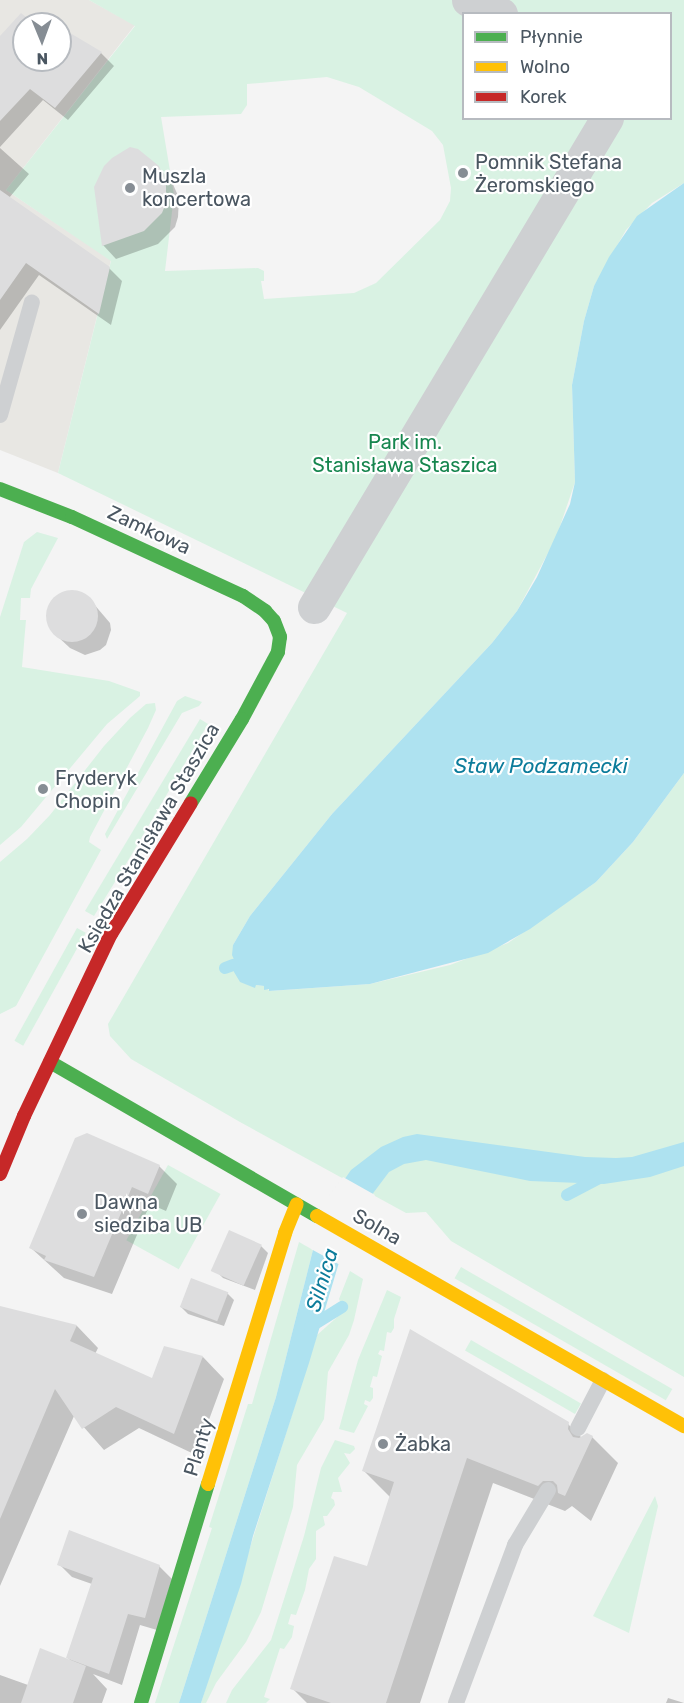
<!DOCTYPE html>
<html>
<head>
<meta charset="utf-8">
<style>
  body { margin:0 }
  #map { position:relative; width:684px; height:1703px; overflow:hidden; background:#f4f4f4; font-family:Rubik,sans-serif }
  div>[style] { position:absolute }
  .commercial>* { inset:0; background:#e8e7e3 }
  .green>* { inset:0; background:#d9f2e3; transform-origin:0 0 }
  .water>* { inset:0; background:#aee2f0 }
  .pier>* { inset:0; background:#f4f4f4 }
  .shadow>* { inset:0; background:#0003 }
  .stream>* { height:12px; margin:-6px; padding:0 6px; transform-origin:6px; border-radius:6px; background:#aee2f0 }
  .building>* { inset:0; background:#ddddde; transform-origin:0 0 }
  .round { border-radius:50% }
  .lane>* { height:16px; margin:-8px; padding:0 8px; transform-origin:8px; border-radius:8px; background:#ced0d2 }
  .street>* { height:33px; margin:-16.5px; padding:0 16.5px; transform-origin:16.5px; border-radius:16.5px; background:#ced0d2 }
  .fast>* { height:14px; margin:-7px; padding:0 7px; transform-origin:7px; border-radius:7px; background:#4caf50 }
  .slow>* { height:14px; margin:-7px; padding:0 7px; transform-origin:7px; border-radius:7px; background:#ffc107 }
  .jam>* { height:14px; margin:-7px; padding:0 7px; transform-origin:7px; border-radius:7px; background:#c62828 }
  .dots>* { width:16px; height:16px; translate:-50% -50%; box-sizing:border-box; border:3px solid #fff; border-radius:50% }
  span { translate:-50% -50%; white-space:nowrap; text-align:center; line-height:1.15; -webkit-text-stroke:4.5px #fff; paint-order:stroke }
  .poi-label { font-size:20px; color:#4a5661 }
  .left { translate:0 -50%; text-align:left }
  .park-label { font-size:20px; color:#17864f }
  .street-label { font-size:20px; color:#4a5661 }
  .water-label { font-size:21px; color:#0c7c9b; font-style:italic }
  .legend { position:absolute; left:462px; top:12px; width:210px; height:108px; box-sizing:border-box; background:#fff; border:2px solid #b7bbc0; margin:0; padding:8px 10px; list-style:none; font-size:18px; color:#4a5661 }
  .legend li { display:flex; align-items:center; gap:12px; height:30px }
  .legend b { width:30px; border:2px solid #b7bbc0 }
  .north { position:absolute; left:12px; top:12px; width:60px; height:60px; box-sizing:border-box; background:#fff; border:2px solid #b7bbc0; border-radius:50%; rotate:179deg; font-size:16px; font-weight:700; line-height:24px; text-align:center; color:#4a5661 }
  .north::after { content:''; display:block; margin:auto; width:21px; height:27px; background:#868d94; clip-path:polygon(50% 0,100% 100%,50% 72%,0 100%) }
</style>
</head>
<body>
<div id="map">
  <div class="commercial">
    <div style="clip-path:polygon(evenodd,0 0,89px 0,135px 25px,6px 190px,111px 260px,58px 473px,0 450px,0 0,24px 24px,60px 24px,60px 60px,24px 60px,24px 24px)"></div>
  </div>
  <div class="green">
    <div style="clip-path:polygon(evenodd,89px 0,684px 0,684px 183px,652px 203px,626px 230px,594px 286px,584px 321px,572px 385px,575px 482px,556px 538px,517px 611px,492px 643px,332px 814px,250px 916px,233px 945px,236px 964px,256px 985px,264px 986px,270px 991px,370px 984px,450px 965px,508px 943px,596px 882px,633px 842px,684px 773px,684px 1377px,451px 1241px,426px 1212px,406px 1213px,240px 1122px,131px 1059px,110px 1036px,108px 1024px,347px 613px,58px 473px,111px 261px,6px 190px,135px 26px,89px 0,464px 14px,670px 14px,670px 118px,464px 118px,464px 14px,89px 0,327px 77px,359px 87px,432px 131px,443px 145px,451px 188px,450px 201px,440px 220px,376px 283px,354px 293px,264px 299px,261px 281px,264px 281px,264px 271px,258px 268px,165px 271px,174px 195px,161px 117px,241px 114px,247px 105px,247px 84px,327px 77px)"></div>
    <div style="clip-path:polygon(37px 532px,58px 538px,31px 589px,30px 598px,21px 598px,20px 620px,26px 620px,22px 667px,109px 681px,140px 692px,140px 696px,107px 724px,21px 827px,0 845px,0 617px,24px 542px)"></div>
    <div style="clip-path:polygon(185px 696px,202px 702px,199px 706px,182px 713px,107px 839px,105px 834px,177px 701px)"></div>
    <div style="clip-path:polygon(155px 703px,156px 710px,148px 728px,90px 837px,89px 842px,101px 850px,16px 1006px,0 1014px,0 862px,27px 839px,50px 815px,104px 746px,130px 718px,146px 704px)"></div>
    <div style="clip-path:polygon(200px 719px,208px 724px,129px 859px,94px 916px,85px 911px)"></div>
    <div style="left:77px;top:928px;width:10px;height:129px;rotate:29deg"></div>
    <div style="left:168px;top:1165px;width:60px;height:86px;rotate:29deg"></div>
    <div style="clip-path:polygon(299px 1242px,313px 1250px,276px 1397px,179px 1703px,155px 1703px,212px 1528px,209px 1527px,248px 1404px,252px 1404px)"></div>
    <div style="left:461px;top:1267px;width:244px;height:13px;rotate:30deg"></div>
    <div style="clip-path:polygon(350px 1271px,363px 1279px,354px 1320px,349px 1335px,328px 1372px,324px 1419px,297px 1465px,293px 1507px,261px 1612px,246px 1642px,216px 1683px,206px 1703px,201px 1703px,317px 1335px,344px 1311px,339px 1299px)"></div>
    <div style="clip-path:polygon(387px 1290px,401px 1297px,394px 1319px,394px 1328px,391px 1333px,387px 1332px,384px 1351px,380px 1350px,378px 1354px,382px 1356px,377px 1377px,373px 1376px,370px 1387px,373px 1388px,373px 1398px,370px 1402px,365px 1400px,364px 1404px,368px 1406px,354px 1433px,339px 1429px,358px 1360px)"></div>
    <div style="left:471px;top:1340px;width:127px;height:12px;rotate:30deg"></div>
    <div style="clip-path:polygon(335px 1440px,354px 1446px,355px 1449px,350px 1454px,344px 1453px,350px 1463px,338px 1478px,342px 1492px,333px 1492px,331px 1498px,334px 1500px,335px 1505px,327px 1516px,323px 1516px,325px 1525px,316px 1531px,316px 1559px,309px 1569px,305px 1590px,296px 1615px,291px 1614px,288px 1624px,294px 1626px,292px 1637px,284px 1649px,280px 1648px,264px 1697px,270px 1699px,266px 1703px,226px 1703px,232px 1690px,271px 1640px,304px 1536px,321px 1468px)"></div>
    <div style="clip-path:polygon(655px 1496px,658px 1506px,629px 1633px,593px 1616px)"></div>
  </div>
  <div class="water">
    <div style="clip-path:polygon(684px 183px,684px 773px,633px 842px,596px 882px,530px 929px,488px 953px,370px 984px,269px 991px,269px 989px,264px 990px,264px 986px,256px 985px,255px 988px,240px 982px,234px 972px,233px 965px,236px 964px,232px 955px,233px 945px,250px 916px,332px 814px,492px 643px,517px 611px,537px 577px,570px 504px,575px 482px,572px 385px,584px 321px,594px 286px,609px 257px,637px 216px)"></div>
    <div style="clip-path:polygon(417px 1134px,585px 1157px,616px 1158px,632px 1157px,684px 1142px,684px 1166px,650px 1177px,604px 1184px,530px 1181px,426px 1160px,404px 1164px,389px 1172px,359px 1212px,346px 1239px,309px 1363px,253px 1536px,241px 1584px,201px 1703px,179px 1703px,276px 1397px,319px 1226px,331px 1199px,351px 1170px,381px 1147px,403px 1137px)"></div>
  </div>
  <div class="pier">
    <div style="clip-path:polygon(343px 1177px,375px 1195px,362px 1214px,349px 1240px,342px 1266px,311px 1249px,317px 1224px,328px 1197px)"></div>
  </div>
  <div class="shadow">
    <div style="clip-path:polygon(21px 15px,32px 24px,24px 24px,24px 60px,60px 60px,60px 29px,101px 53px,114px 66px,68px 120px,43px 100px,0 147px,0 39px)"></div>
    <div style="clip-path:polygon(0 148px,29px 174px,9px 198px,109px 268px,122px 281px,111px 325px,39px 275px,0 330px)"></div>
    <div style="clip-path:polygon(158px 167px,172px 182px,179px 198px,178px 217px,175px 227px,158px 244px,116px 259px,103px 245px)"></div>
    <div style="clip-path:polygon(72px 591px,87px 596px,110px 623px,111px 630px,106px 645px,100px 650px,85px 655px,70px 648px,56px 635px,47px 620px,50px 603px,63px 592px)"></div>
    <div style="clip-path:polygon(159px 1166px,177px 1184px,166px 1211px,150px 1204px,112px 1294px,64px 1278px,31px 1248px)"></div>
    <div style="clip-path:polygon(261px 1246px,268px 1253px,255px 1290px,223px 1278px,216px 1271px)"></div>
    <div style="clip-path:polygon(227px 1293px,234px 1300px,224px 1326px,188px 1314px,181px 1307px)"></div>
    <div style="clip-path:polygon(5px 1309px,77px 1326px,98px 1348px,95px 1354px,153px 1380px,203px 1357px,224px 1379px,196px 1455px,139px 1428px,104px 1450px,74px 1416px,0 1586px,0 1320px)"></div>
    <div style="clip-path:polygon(568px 1424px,582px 1438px,592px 1437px,618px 1463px,591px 1521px,572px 1506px,565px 1511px,493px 1483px,420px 1703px,307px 1703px,292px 1688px,368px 1568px,390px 1497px,364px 1471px)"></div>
    <div style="clip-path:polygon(59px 1564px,159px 1566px,172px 1579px,157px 1630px,140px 1625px,122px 1685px,93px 1674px,107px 1689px,102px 1703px,0 1703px,0 1675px,28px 1685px,72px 1662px,67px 1657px,92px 1584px,72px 1577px)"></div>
    <div style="clip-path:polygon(668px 1698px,684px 1703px,666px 1703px)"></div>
  </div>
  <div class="stream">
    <div style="left:225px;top:968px;width:9px;rotate:-21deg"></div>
    <div style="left:567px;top:1195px;width:41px;rotate:-27.8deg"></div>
    <div style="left:310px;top:1327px;width:38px;rotate:-32deg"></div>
  </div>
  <div class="building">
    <div style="clip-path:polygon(21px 13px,33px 23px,40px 16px,54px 24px,24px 24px,24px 60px,60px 60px,60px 27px,102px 52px,55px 108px,30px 89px,0 121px,0 36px)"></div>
    <div style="clip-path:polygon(130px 147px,138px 149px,159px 166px,166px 183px,166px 203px,162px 213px,144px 231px,102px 246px,94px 187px,104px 166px,112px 158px)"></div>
    <div style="clip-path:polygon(0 190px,110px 267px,99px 314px,26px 263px,0 300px)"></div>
    <div class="round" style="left:46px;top:590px;width:52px;height:52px"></div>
    <div style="clip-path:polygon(87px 1133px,160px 1165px,148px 1194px,132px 1187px,94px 1277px,44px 1260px,46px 1256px,29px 1248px,75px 1138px)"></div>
    <div style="left:229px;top:1230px;width:36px;height:45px;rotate:24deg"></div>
    <div style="left:191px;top:1278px;width:40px;height:31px;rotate:21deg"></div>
    <div style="clip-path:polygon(0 1306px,77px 1325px,70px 1341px,152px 1378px,164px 1346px,203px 1356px,174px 1434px,116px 1407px,82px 1429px,55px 1389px,0 1519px)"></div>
    <div style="clip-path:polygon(410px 1329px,569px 1422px,568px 1429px,573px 1437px,579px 1438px,587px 1433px,593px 1436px,565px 1496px,558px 1493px,557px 1485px,553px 1481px,543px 1481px,538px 1486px,467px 1458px,386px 1703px,331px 1703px,290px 1689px,334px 1556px,367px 1566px,394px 1482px,362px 1471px)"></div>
    <div style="clip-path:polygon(69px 1530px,160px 1565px,145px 1618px,128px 1614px,109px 1674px,66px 1658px,93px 1578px,57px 1565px)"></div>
    <div style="clip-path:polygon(40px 1648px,86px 1666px,73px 1703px,21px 1703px)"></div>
  </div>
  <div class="lane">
    <div style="left:0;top:415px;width:117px;rotate:-74.2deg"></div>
    <div style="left:578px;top:1428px;width:54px;rotate:-62.5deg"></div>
    <div style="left:456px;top:1703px;width:169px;rotate:-69.5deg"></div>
    <div style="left:515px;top:1545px;width:64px;rotate:-59deg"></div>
  </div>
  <div class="street">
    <div style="left:468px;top:0;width:36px;rotate:23deg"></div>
    <div style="left:314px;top:607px;width:570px;rotate:-59.07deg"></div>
  </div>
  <div class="fast">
    <div style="left:0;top:489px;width:77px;rotate:21.3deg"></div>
    <div style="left:72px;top:517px;width:188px;rotate:24.8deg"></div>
    <div style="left:243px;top:596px;width:27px;rotate:34deg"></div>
    <div style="left:265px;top:611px;width:13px;rotate:48deg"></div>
    <div style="left:274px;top:621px;width:17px;rotate:69deg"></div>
    <div style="left:280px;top:637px;width:15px;rotate:98deg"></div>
    <div style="left:278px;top:652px;width:76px;rotate:118.2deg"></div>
    <div style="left:242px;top:719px;width:98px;rotate:121.3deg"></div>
    <div style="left:50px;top:1062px;width:308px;rotate:30deg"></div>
    <div style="left:141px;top:1703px;width:229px;rotate:-73deg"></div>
  </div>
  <div class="slow">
    <div style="left:317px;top:1216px;width:423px;rotate:29.8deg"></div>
    <div style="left:208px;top:1484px;width:263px;rotate:-72.9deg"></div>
    <div style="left:285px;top:1233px;width:31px;rotate:-68deg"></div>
  </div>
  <div class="jam">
    <div style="left:0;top:1174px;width:63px;rotate:-67.5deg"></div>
    <div style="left:24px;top:1116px;width:202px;rotate:-64.5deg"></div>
    <div style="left:111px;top:934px;width:153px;rotate:-58.6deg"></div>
  </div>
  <div class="dots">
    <div style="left:463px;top:173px;background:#868d94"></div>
    <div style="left:130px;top:188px;background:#868d94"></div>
    <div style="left:43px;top:789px;background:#868d94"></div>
    <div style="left:82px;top:1214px;background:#868d94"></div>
    <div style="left:383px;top:1444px;background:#868d94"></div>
  </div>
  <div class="poi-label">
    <span class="left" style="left:475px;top:174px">Pomnik Stefana<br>Żeromskiego</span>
    <span class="left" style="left:142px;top:188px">Muszla<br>koncertowa</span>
    <span class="left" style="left:55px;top:790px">Fryderyk<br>Chopin</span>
    <span class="left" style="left:94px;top:1214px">Dawna<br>siedziba UB</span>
    <span class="left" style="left:395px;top:1444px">Żabka</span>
  </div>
  <div class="park-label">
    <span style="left:405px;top:454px">Park im.<br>Stanisława Staszica</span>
  </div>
  <div class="street-label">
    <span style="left:149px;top:530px;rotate:25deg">Zamkowa</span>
    <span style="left:149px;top:838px;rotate:-60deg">Księdza Stanisława Staszica</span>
    <span style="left:377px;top:1227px;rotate:30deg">Solna</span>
    <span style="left:199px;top:1447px;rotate:-73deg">Planty</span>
  </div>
  <div class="water-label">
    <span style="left:541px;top:766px">Staw Podzamecki</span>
    <span style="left:322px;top:1280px;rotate:-73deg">Silnica</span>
  </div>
  <ul class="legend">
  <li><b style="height:8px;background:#4caf50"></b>Płynnie</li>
  <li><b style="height:8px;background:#ffc107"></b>Wolno</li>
  <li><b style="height:8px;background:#c62828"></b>Korek</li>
  </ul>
  <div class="north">N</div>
</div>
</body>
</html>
